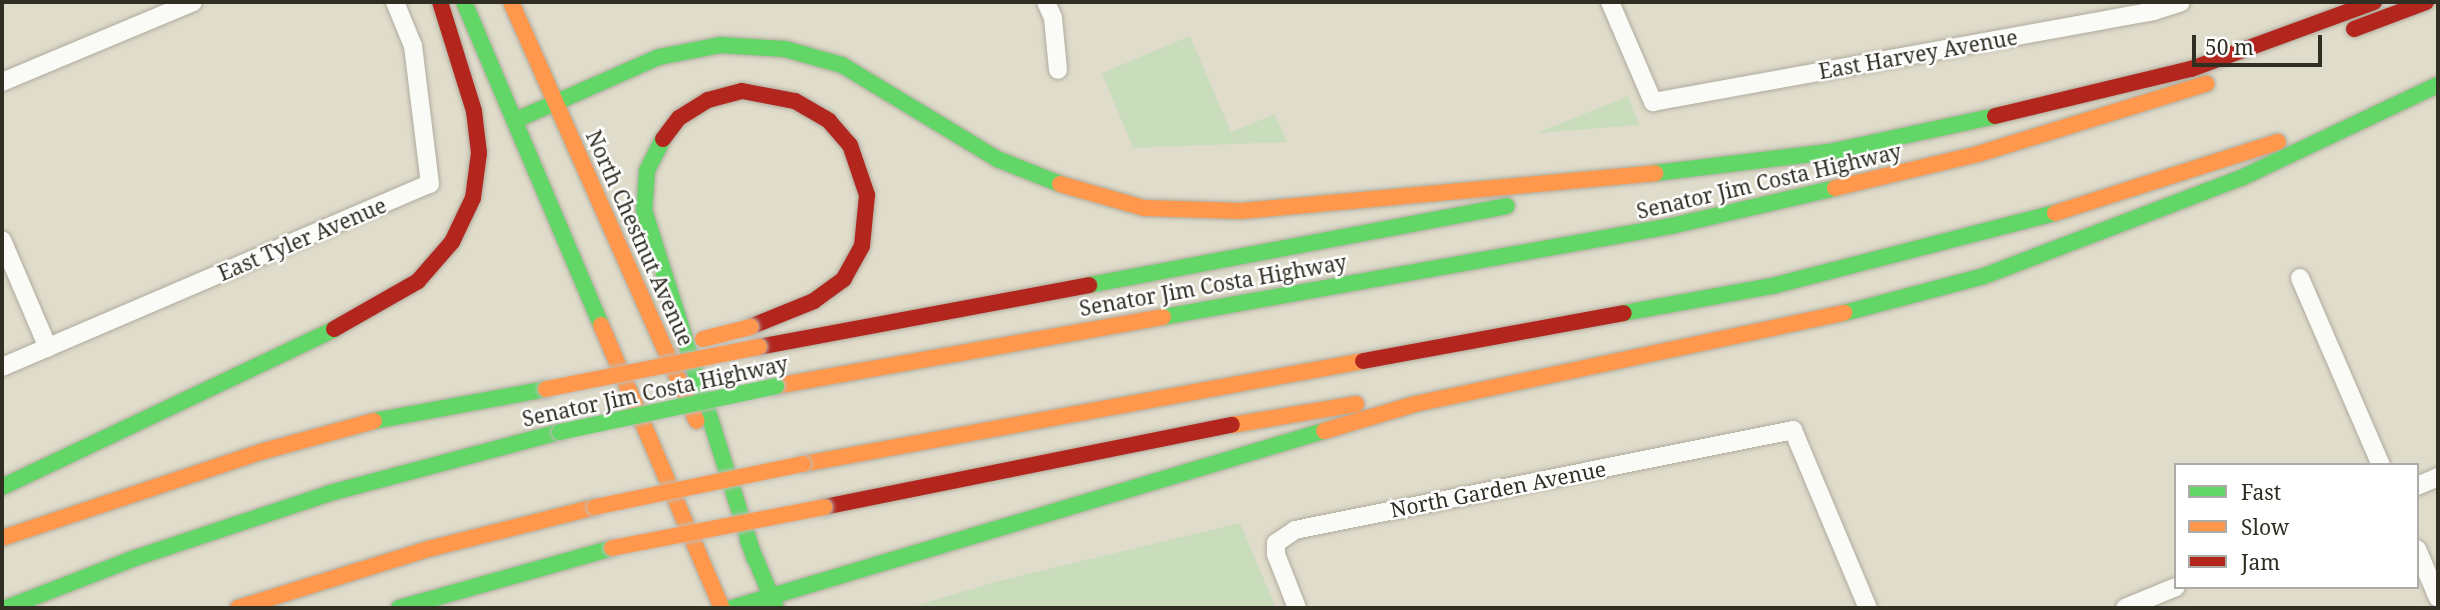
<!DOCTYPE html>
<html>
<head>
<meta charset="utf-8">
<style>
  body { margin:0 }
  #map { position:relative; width:2440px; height:610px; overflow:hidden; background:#e0dccb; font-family:"Noto Serif",serif }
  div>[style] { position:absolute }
  .green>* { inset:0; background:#c9dcbc }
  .roads { filter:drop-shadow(0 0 2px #afac9e) drop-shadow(0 0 2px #afac9e) }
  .street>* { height:18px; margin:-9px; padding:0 9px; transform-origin:9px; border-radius:9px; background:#fafaf7 }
  .fast>* { height:16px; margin:-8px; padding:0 8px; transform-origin:8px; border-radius:8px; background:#63d668 }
  .slow>* { height:16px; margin:-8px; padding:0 8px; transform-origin:8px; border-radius:8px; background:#ff974d }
  .jam>* { height:16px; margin:-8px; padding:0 8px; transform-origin:8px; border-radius:8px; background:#b3261e }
  .bridges { filter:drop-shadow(0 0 2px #bfbdb5) drop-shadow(0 0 2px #bfbdb5) }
  .fast-bridge>* { height:16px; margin:-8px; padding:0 8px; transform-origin:8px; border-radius:8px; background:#63d668 }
  .slow-bridge>* { height:16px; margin:-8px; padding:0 8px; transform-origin:8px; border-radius:8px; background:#ff974d }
  span { translate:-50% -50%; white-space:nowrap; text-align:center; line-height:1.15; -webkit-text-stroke:5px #fff; paint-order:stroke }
  .street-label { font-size:21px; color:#302e22 }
  .frame { position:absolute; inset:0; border:4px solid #302e22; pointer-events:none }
  .legend { position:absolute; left:2174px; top:463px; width:245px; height:126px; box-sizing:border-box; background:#fff; border:2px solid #acaba7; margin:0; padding:9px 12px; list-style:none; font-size:21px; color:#302e22 }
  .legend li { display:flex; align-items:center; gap:14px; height:35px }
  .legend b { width:35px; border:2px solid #acaba7 }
  .scale { position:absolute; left:2192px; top:35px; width:130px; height:32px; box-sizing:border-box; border:4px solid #302e22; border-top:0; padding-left:9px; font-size:21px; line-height:24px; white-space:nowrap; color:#302e22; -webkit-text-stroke:5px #fff; paint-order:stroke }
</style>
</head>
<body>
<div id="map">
  <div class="green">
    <div style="clip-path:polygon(1190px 36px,1231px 132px,1275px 114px,1287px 142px,1133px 148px,1102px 73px)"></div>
    <div style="clip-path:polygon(1628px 96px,1639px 125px,1537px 133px)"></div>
    <div style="clip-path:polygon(1240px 523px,1276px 608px,907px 608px,1003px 580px)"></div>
  </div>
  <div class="roads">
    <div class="street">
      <div style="left:1046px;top:2px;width:17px;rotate:66deg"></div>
      <div style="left:1053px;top:18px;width:52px;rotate:84.5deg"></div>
      <div style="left:1610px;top:2px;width:109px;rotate:66.7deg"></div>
      <div style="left:1653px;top:102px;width:509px;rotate:-10.29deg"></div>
      <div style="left:2154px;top:11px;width:28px;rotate:-18deg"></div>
      <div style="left:2px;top:82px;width:207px;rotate:-22.7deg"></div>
      <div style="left:2px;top:240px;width:117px;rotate:66.9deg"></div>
      <div style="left:2300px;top:278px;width:204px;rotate:66.6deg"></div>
      <div style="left:2px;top:367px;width:465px;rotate:-23.2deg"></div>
      <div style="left:430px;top:184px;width:139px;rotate:-97deg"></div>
      <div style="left:413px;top:46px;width:48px;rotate:-112.2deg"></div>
      <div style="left:2417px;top:486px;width:23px;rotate:-23deg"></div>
      <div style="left:2417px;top:549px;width:53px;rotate:66.8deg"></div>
      <div style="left:1297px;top:608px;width:58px;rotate:-111.3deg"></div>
      <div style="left:1276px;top:554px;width:11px;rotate:-90deg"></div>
      <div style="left:1276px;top:543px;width:23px;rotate:-34deg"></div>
      <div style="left:1295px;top:530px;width:508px;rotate:-11.35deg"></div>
      <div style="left:1793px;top:430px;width:193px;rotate:67.2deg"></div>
      <div style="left:2125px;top:608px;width:55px;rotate:-22.4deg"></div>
    </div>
    <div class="fast">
      <div style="left:464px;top:2px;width:351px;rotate:67deg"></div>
      <div style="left:516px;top:120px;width:156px;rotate:-23.8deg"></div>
      <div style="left:659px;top:57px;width:62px;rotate:-11.1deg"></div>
      <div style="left:720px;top:45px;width:65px;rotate:3.5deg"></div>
      <div style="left:785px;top:49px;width:59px;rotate:15.7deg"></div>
      <div style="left:842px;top:65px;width:181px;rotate:31.2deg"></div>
      <div style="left:997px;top:159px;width:68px;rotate:21.6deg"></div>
      <div style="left:663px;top:139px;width:36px;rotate:117deg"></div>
      <div style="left:647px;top:171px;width:39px;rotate:94deg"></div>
      <div style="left:644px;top:210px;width:366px;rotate:72.4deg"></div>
      <div style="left:1655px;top:173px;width:175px;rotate:-6.9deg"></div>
      <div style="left:1829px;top:152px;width:170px;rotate:-12.2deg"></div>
      <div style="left:1089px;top:285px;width:425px;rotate:-10.7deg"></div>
      <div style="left:1624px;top:313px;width:155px;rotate:-10.4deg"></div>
      <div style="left:1776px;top:285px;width:288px;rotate:-14.5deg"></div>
      <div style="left:1844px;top:313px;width:145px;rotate:-14.8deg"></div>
      <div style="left:1984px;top:276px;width:275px;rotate:-20.9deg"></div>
      <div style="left:2241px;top:178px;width:218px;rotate:-25.3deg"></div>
      <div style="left:1163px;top:317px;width:516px;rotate:-10.16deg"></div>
      <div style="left:1671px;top:226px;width:168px;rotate:-13deg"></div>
      <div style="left:374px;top:421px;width:175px;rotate:-10.5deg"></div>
      <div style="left:2px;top:487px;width:368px;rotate:-25.4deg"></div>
      <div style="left:748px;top:541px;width:73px;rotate:67.3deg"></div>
      <div style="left:6px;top:608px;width:138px;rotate:-21.2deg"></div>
      <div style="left:135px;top:558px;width:206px;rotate:-18.4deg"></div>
      <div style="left:330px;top:493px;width:238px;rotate:-14.9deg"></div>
      <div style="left:399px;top:608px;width:221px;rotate:-15.7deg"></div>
      <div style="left:732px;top:608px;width:618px;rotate:-16.65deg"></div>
    </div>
    <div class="slow">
      <div style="left:511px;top:2px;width:458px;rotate:66.1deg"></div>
      <div style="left:1060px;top:184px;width:87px;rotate:15.9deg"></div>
      <div style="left:1144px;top:208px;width:97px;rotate:1.8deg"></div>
      <div style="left:1241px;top:211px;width:416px;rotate:-5.2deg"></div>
      <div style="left:1835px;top:188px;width:147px;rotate:-13.4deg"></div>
      <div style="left:1978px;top:154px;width:239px;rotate:-17.1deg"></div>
      <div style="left:2055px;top:213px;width:234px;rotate:-17.7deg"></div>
      <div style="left:601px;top:325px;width:308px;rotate:66.9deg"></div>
      <div style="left:776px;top:386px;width:393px;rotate:-10.1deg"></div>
      <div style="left:1232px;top:425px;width:126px;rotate:-9.6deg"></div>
      <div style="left:1324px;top:431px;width:95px;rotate:-16.5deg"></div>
      <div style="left:1415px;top:404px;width:439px;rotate:-12deg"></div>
      <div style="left:803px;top:464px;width:569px;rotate:-10.42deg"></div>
      <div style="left:2px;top:538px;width:276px;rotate:-18.4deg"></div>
      <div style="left:264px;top:451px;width:114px;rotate:-15.3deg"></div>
      <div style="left:238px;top:608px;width:203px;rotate:-17.2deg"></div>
      <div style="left:432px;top:548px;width:168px;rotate:-14.1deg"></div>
    </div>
    <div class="jam">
      <div style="left:2354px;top:29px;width:77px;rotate:-20.6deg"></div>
      <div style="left:1995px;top:116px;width:202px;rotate:-13.5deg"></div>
      <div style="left:2191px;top:69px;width:195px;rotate:-20.1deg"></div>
      <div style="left:663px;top:139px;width:26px;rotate:-53deg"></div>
      <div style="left:679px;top:118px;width:34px;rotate:-32deg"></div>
      <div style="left:708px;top:100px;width:35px;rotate:-15deg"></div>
      <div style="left:742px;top:91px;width:54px;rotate:10.7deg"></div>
      <div style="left:795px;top:101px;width:39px;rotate:30deg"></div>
      <div style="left:829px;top:121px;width:32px;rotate:49deg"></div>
      <div style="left:850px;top:145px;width:53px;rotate:71.2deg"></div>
      <div style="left:867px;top:195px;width:51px;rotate:95.6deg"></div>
      <div style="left:862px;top:246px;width:38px;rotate:119deg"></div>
      <div style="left:844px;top:279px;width:37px;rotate:144deg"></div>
      <div style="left:814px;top:301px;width:69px;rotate:157.9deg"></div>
      <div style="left:334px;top:329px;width:97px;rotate:-29.7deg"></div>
      <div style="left:418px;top:281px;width:52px;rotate:-48.9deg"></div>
      <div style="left:452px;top:242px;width:49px;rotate:-64.5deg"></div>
      <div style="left:473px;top:198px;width:45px;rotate:-82.4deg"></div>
      <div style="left:479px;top:153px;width:42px;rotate:-96.8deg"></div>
      <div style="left:474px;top:111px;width:114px;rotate:-107.3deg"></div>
      <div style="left:759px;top:347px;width:336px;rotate:-10.6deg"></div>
      <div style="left:1363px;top:361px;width:265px;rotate:-10.4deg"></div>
      <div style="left:824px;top:507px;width:416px;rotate:-11.4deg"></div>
    </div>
  </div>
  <div class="bridges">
    <div class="fast-bridge">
      <div style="left:560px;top:432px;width:221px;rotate:-12deg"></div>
    </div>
    <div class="slow-bridge">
      <div style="left:703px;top:339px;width:49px;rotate:-14.3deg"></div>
      <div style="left:546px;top:389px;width:217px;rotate:-11.2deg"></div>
      <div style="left:595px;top:507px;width:212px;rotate:-11.7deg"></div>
      <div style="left:612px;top:548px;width:216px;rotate:-10.9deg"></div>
    </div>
  </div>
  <div class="street-label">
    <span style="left:1918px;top:54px;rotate:-10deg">East Harvey Avenue</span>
    <span style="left:1769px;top:181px;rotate:-13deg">Senator Jim Costa Highway</span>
    <span style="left:640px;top:238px;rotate:66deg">North Chestnut Avenue</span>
    <span style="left:302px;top:239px;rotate:-23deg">East Tyler Avenue</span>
    <span style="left:1213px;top:285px;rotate:-10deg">Senator Jim Costa Highway</span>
    <span style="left:655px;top:391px;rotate:-12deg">Senator Jim Costa Highway</span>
    <span style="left:1498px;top:489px;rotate:-11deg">North Garden Avenue</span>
  </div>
  <div class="frame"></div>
  <ul class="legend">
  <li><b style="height:9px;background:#63d668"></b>Fast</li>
  <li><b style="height:9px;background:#ff974d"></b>Slow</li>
  <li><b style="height:9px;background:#b3261e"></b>Jam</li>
  </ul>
  <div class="scale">50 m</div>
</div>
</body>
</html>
